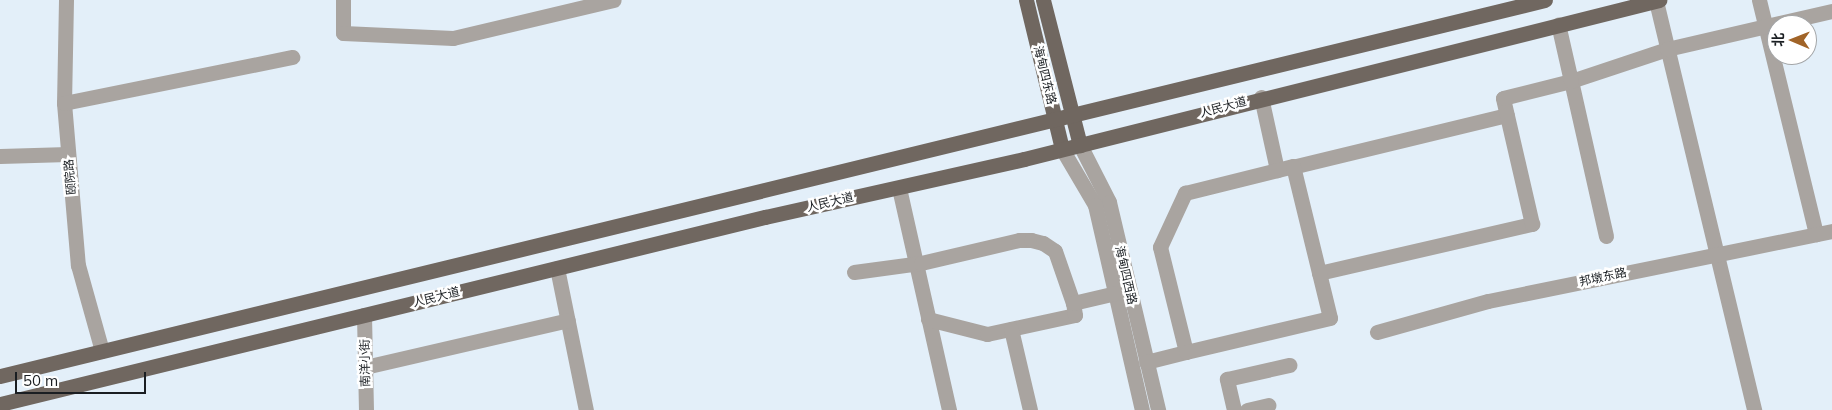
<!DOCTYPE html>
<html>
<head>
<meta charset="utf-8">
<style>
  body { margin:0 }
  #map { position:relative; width:1832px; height:410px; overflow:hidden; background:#e3eff9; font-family:Mulish,"Noto Sans SC",sans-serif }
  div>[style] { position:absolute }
  .minor>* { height:15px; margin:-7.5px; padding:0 7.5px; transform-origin:7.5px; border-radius:7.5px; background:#a9a4a0 }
  .major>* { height:15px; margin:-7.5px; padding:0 7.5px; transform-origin:7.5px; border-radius:7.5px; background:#706760 }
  span { translate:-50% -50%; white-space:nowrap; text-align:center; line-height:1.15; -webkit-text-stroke:5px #fff; paint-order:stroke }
  .street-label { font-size:12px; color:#1a1e22 }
  .north { position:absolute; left:1767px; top:15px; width:50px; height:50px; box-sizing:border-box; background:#fff; border:1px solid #a3a5a7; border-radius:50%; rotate:271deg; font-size:14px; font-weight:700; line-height:20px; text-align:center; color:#1a1e22 }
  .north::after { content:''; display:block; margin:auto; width:18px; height:22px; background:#a16428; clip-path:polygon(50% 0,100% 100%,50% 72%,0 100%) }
  .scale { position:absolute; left:15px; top:372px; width:131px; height:22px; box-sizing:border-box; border:2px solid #1a1e22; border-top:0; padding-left:6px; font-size:15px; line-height:18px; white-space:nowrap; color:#1a1e22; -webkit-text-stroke:4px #fff; paint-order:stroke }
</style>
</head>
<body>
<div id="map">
  <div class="minor">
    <div style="left:66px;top:0;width:103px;rotate:91.1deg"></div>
    <div style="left:64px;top:103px;width:163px;rotate:85.1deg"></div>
    <div style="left:78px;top:265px;width:89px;rotate:74.4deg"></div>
    <div style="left:343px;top:0;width:33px;rotate:90deg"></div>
    <div style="left:343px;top:33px;width:110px;rotate:2.6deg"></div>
    <div style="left:453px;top:38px;width:165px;rotate:-13.3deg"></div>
    <div style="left:1759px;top:0;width:241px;rotate:76.3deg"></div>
    <div style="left:1656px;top:1px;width:421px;rotate:76.5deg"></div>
    <div style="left:1261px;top:97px;width:75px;rotate:77.6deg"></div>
    <div style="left:64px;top:103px;width:233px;rotate:-11.4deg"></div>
    <div style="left:1080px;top:145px;width:64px;rotate:63deg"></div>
    <div style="left:1109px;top:202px;width:214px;rotate:76.7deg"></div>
    <div style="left:1062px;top:149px;width:65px;rotate:59.5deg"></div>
    <div style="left:1095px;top:205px;width:210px;rotate:77.1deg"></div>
    <div style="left:0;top:156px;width:68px;rotate:-1.7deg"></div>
    <div style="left:1292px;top:167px;width:221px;rotate:-13.6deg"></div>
    <div style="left:899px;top:188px;width:228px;rotate:77.3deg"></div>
    <div style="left:1606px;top:236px;width:159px;rotate:-102.7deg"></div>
    <div style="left:1571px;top:81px;width:101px;rotate:-18.4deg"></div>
    <div style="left:1667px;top:49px;width:169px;rotate:-13deg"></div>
    <div style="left:557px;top:268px;width:145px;rotate:78.5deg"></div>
    <div style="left:854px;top:272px;width:68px;rotate:-7.7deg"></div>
    <div style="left:921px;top:263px;width:101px;rotate:-13.2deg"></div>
    <div style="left:1019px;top:240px;width:12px"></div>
    <div style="left:1031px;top:240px;width:12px;rotate:14deg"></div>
    <div style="left:1043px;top:243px;width:14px;rotate:34deg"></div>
    <div style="left:1055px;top:251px;width:55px;rotate:70.9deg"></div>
    <div style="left:1319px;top:273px;width:219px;rotate:-13deg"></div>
    <div style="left:1532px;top:224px;width:129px;rotate:-103deg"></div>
    <div style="left:1503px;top:98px;width:70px;rotate:-14deg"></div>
    <div style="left:1571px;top:81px;width:58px;rotate:-102.8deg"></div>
    <div style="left:364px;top:315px;width:95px;rotate:88.8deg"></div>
    <div style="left:928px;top:319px;width:61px;rotate:14.3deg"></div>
    <div style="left:987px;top:334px;width:90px;rotate:-12.2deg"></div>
    <div style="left:1075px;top:315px;width:12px;rotate:-99deg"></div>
    <div style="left:1073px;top:303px;width:44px;rotate:-13.1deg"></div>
    <div style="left:1011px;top:329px;width:83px;rotate:76.8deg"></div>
    <div style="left:1377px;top:332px;width:115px;rotate:-15.6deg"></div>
    <div style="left:1488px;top:301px;width:351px;rotate:-11.5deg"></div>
    <div style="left:1146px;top:362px;width:41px;rotate:-14deg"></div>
    <div style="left:1186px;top:352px;width:108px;rotate:-103.9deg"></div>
    <div style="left:1160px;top:247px;width:60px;rotate:-65.2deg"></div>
    <div style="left:1185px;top:193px;width:111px;rotate:-14deg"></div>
    <div style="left:1293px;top:166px;width:156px;rotate:76.3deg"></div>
    <div style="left:1330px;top:318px;width:148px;rotate:166.7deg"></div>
    <div style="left:365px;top:367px;width:208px;rotate:-13deg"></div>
    <div style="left:1234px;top:410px;width:32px;rotate:-103deg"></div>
    <div style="left:1227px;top:379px;width:64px;rotate:-12.7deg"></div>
    <div style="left:1247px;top:410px;width:22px;rotate:-13deg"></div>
  </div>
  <div class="major">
    <div style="left:1026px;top:0;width:153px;rotate:76.4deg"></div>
    <div style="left:1043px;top:0;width:150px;rotate:75.7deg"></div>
    <div style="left:0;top:376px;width:1590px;rotate:-13.68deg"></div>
    <div style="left:0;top:404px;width:788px;rotate:-13.74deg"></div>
    <div style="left:765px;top:217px;width:265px;rotate:-12.6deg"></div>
    <div style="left:1024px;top:159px;width:655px;rotate:-14.06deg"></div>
  </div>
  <div class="street-label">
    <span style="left:1045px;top:75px;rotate:76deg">海甸四东路</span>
    <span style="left:1223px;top:107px;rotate:-15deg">人民大道</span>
    <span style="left:70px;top:177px;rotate:-95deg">颐院路</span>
    <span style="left:830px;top:202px;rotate:-13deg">人民大道</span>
    <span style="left:1126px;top:275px;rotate:77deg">海甸四西路</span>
    <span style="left:1603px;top:277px;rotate:-12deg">邦墩东路</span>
    <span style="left:436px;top:297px;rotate:-14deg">人民大道</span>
    <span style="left:365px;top:363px;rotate:-91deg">南洋小街</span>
  </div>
  <div class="north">北</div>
  <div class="scale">50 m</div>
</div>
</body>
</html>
